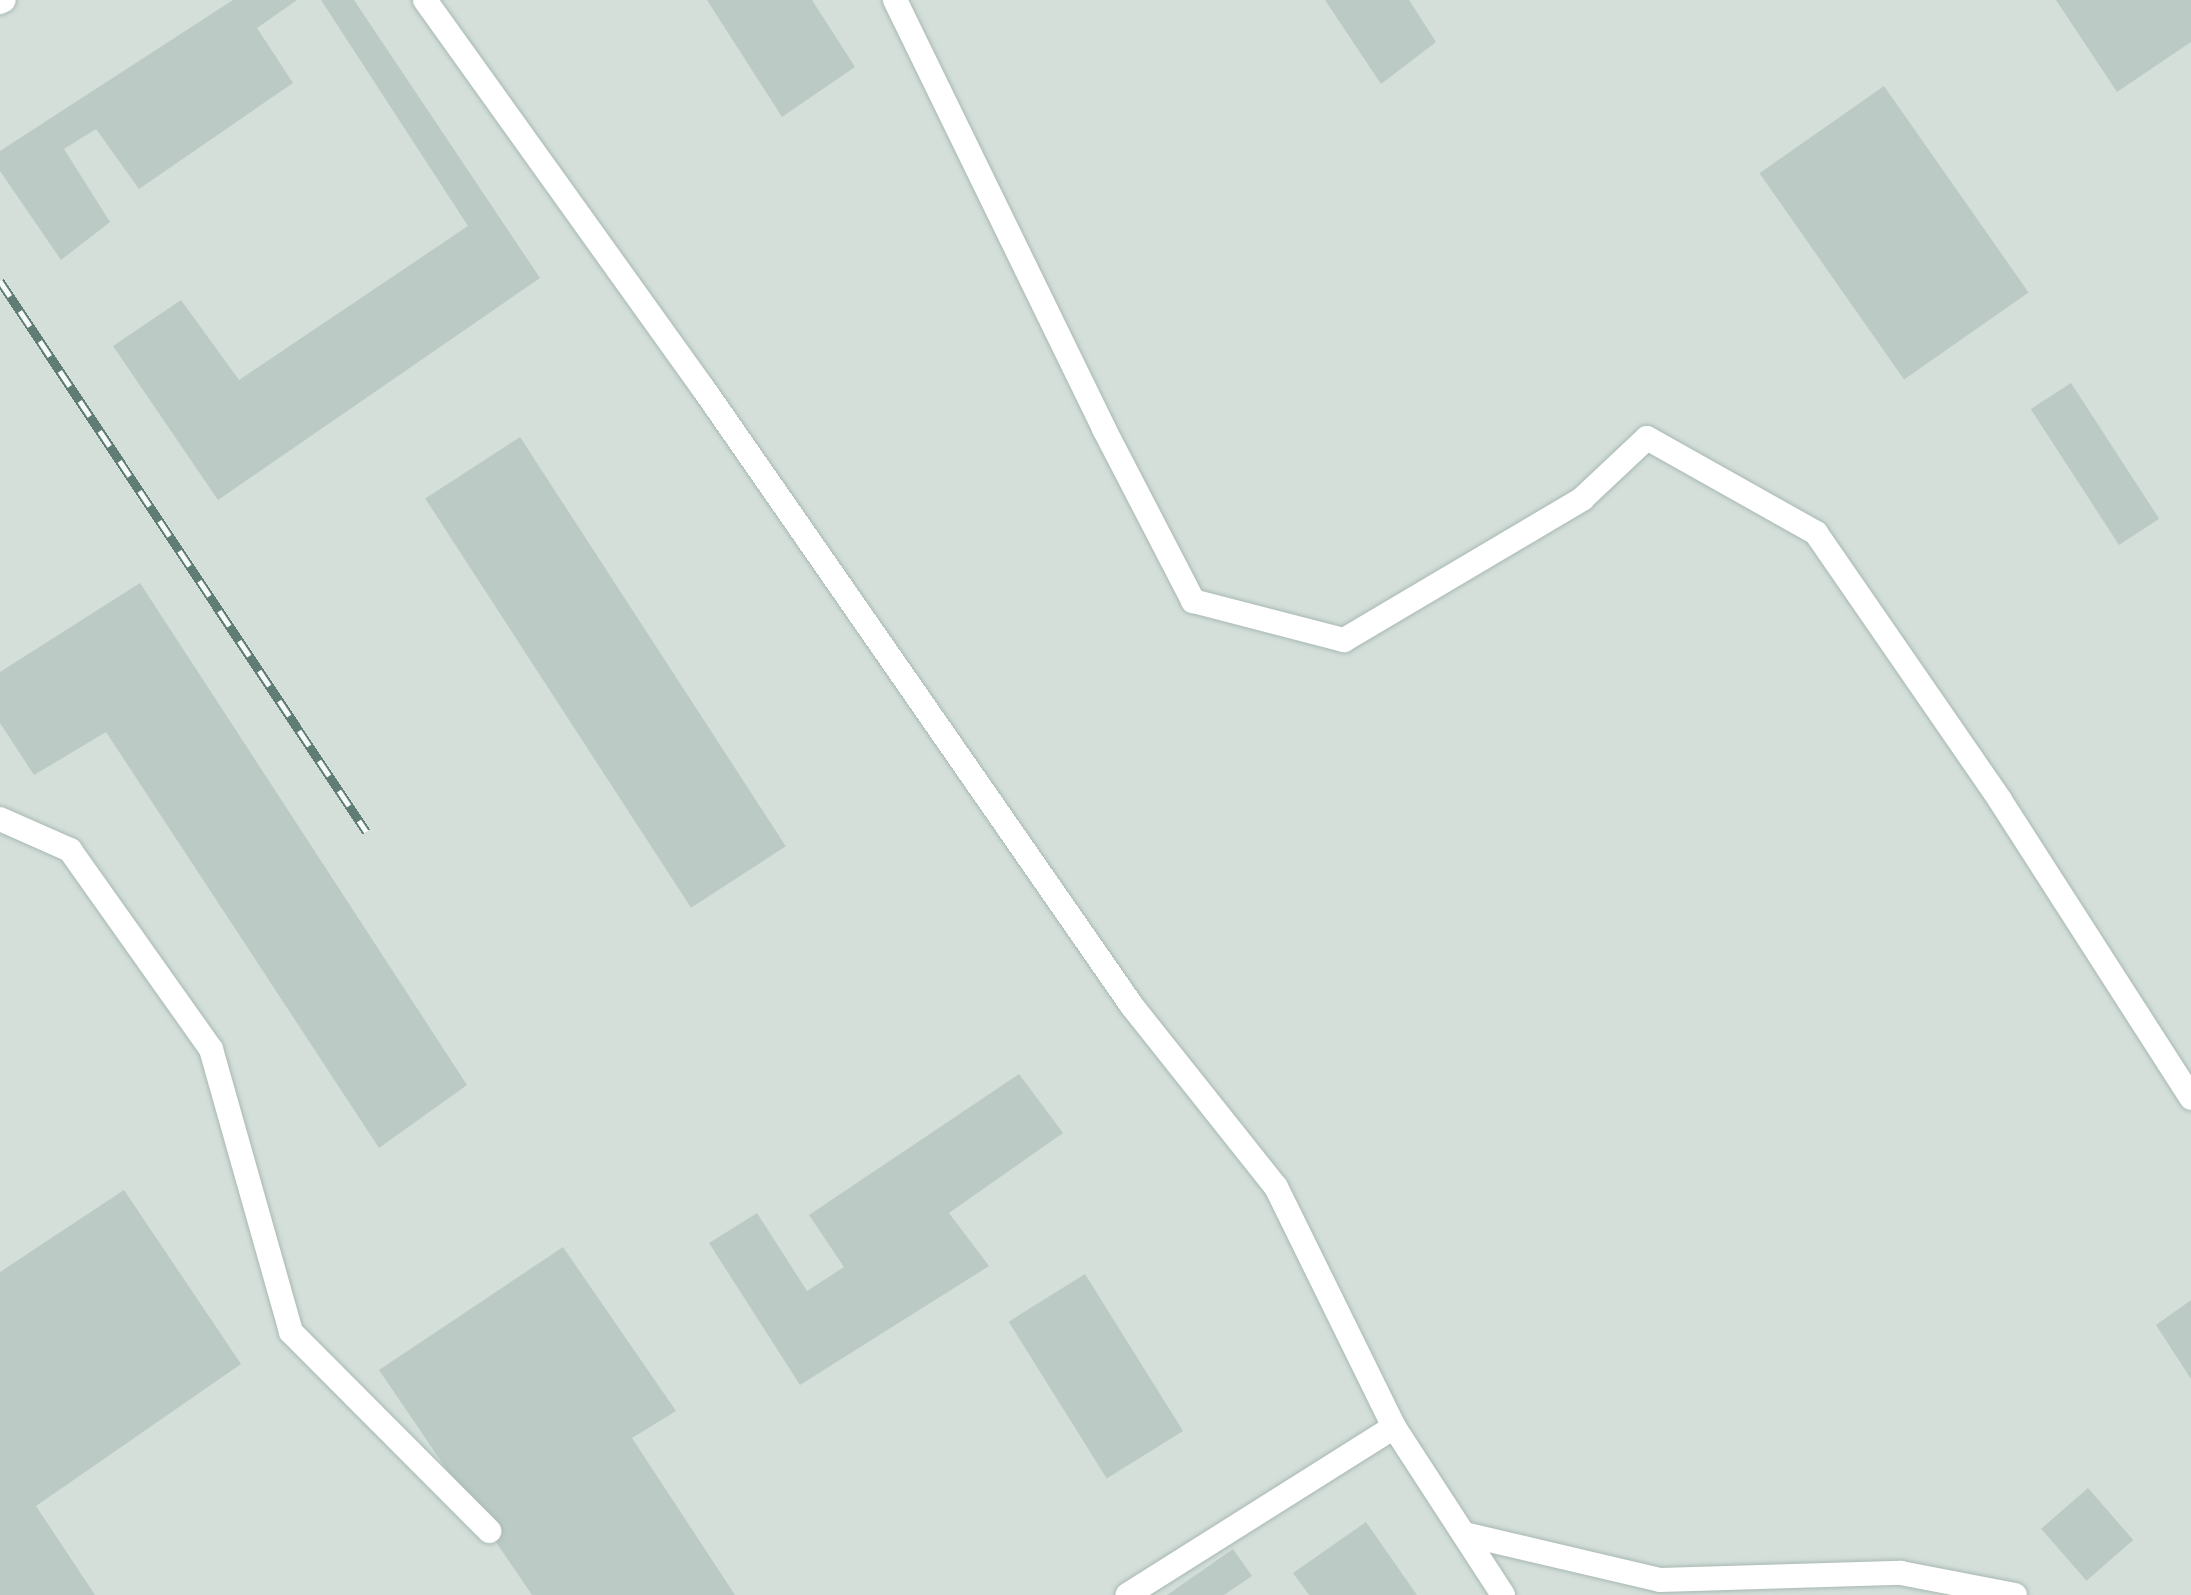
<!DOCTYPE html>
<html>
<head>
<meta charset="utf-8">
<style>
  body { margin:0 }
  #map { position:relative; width:2191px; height:1595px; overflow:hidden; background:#e6efeb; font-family:"IBM Plex Sans",sans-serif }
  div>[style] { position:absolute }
  .built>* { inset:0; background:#d4dfda; transform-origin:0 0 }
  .building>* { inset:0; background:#bbcac4; transform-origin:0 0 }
  .roads { filter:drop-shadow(0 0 2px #a8b8b2) drop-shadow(0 0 2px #a8b8b2) }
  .minor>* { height:24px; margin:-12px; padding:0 12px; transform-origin:12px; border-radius:12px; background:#fff }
  .rail>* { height:9px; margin-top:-4.5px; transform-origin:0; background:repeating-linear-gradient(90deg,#f7fbf9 0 18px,#5f7d75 0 36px); box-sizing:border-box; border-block:2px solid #5f7d75 }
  span { translate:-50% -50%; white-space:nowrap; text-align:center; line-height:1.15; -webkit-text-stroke:7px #f7fbf9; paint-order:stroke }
</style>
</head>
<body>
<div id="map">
  <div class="built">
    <div style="left:0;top:0;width:2191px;height:1595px"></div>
  </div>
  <div class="building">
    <div style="clip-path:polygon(233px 0,297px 0,257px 28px,293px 83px,139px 189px,96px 129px,64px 149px,110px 222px,61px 260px,0 171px,0 151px)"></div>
    <div style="clip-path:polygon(321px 0,354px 0,540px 278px,218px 500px,113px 346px,181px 300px,239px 380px,468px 226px)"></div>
    <div style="clip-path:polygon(707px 0,812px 0,855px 67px,782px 117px)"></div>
    <div style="clip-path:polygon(1325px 0,1409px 0,1436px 42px,1381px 84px)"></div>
    <div style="clip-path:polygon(2056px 0,2191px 0,2191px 42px,2117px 92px)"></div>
    <div style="left:1884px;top:86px;width:252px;height:152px;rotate:55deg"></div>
    <div style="left:2071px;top:383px;width:162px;height:48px;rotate:57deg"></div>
    <div style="left:520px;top:437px;width:488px;height:113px;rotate:57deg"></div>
    <div style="clip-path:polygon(140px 583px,467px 1085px,379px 1148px,106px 732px,34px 775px,0 723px,0 672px)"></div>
    <div style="clip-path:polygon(1019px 1074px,1063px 1133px,949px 1213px,989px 1266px,800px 1385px,709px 1243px,757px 1213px,807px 1291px,844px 1267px,809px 1215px)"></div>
    <div style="clip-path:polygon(124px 1190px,241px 1364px,36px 1506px,95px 1595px,0 1595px,0 1272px)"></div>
    <div style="clip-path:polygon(563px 1247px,676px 1411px,632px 1438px,735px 1595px,532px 1595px,379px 1370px)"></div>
    <div style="left:1085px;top:1274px;width:185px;height:90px;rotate:58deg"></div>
    <div style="clip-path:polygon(2191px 1300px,2191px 1379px,2156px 1325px)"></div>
    <div style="left:2088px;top:1488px;width:69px;height:62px;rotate:49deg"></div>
    <div style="clip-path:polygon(1366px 1522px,1417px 1595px,1309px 1595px,1293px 1573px)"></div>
    <div style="clip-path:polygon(1233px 1549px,1252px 1576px,1224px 1595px,1167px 1595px)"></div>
  </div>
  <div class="roads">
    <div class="minor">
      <div style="left:425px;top:0;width:477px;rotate:54.4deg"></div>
      <div style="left:703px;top:388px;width:752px;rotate:55.23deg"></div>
      <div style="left:1132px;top:1006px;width:231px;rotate:51.5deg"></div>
      <div style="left:1276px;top:1187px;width:267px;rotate:63.8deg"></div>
      <div style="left:1394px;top:1427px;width:315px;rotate:147.8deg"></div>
      <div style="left:895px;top:0;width:477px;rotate:64deg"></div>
      <div style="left:1104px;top:429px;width:194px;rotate:62.6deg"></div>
      <div style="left:1193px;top:601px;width:156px;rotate:14.5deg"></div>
      <div style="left:1344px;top:640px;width:277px;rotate:-30.6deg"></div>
      <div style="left:1582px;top:499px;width:89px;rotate:-43.2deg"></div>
      <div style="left:1647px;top:438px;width:194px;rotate:29.3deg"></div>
      <div style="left:1816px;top:533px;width:324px;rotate:55.4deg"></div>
      <div style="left:2000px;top:800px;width:354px;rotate:57.3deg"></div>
      <div style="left:0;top:2px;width:4px;rotate:-27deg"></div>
      <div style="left:0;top:819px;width:77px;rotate:23.9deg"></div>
      <div style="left:70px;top:850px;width:244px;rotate:54.7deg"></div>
      <div style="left:211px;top:1049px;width:294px;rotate:74.2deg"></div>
      <div style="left:291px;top:1332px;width:281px;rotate:45.1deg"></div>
      <div style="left:1394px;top:1427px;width:200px;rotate:57deg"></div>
      <div style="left:1464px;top:1534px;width:201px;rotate:13.2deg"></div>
      <div style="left:1660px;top:1580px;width:241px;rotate:-1.7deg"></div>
      <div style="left:1901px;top:1573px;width:116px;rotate:10.9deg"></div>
    </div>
  </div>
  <div class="rail">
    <div style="left:0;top:281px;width:661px;rotate:56.36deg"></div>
  </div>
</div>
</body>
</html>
